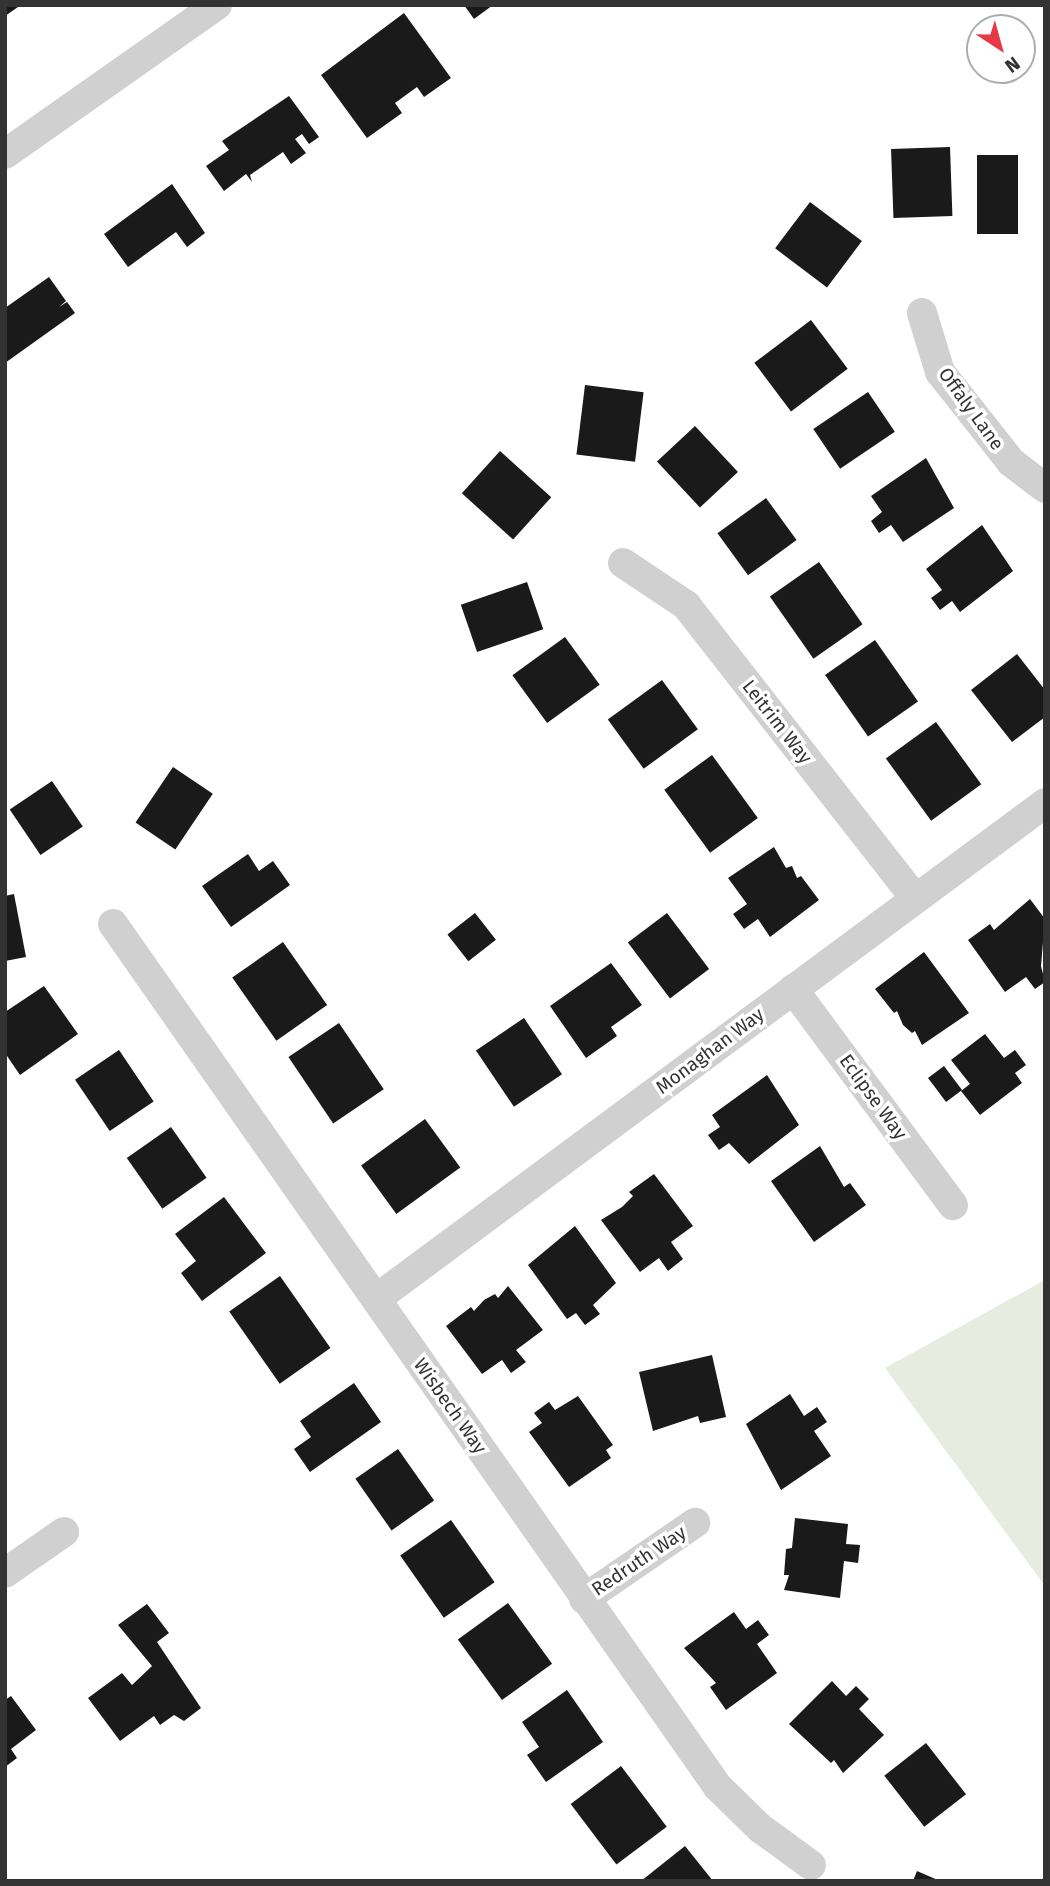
<!DOCTYPE html>
<html>
<head>
<meta charset="utf-8">
<style>
  body { margin:0 }
  #map { position:relative; width:1050px; height:1886px; overflow:hidden; background:#fff; font-family:"Fira Sans",sans-serif }
  div>[style] { position:absolute }
  .green>* { inset:0; background:#e6ecdf }
  .building>* { inset:0; background:#1a1a1a; transform-origin:0 0 }
  .street>* { height:30px; margin:-15px; padding:0 15px; transform-origin:15px; border-radius:15px; background:#d0d0d0 }
  span { translate:-50% -50%; white-space:nowrap; text-align:center; line-height:1.15; -webkit-text-stroke:7px #fff; paint-order:stroke }
  .street-label { font-size:19px; color:#333 }
  .frame { position:absolute; inset:0; border:7px solid #333; pointer-events:none }
  .north { position:absolute; left:966px; top:14px; width:70px; height:70px; box-sizing:border-box; background:#fff; border:2px solid #adadad; border-radius:50%; rotate:144deg; font-size:19px; font-weight:700; line-height:28px; text-align:center; color:#333 }
  .north::after { content:''; display:block; margin:auto; width:24px; height:32px; background:#e63946; clip-path:polygon(50% 0,100% 100%,50% 72%,0 100%) }
</style>
</head>
<body>
<div id="map">
  <div class="green">
    <div style="clip-path:polygon(1045px 1280px,1045px 1586px,885px 1368px)"></div>
  </div>
  <div class="building">
    <div style="clip-path:polygon(5px 5px,17px 5px,18px 7px,5px 16px)"></div>
    <div style="clip-path:polygon(464px 5px,493px 5px,474px 19px)"></div>
    <div style="clip-path:polygon(404px 13px,451px 78px,424px 97px,417px 87px,395px 103px,402px 113px,367px 138px,321px 75px)"></div>
    <div style="clip-path:polygon(289px 96px,319px 137px,309px 144px,302px 134px,295px 139px,306px 153px,291px 164px,283px 152px,250px 175px,252px 182px,246px 174px,224px 191px,206px 166px,229px 150px,222px 141px)"></div>
    <div style="left:950px;top:147px;width:69px;height:59px;rotate:88deg"></div>
    <div style="left:977px;top:155px;width:41px;height:79px"></div>
    <div style="clip-path:polygon(172px 184px,205px 233px,187px 247px,176px 232px,128px 267px,104px 234px)"></div>
    <div style="left:810px;top:202px;width:65px;height:58px;rotate:37deg"></div>
    <div style="clip-path:polygon(49px 277px,66px 301px,59px 307px,67px 302px,75px 313px,5px 363px,5px 308px)"></div>
    <div style="left:811px;top:320px;width:61px;height:71px;rotate:53deg"></div>
    <div style="left:585px;top:385px;width:59px;height:70px;rotate:7deg"></div>
    <div style="left:868px;top:392px;width:48px;height:66px;rotate:56deg"></div>
    <div style="left:695px;top:426px;width:63px;height:52px;rotate:47deg"></div>
    <div style="left:500px;top:451px;width:69px;height:57px;rotate:42deg"></div>
    <div style="clip-path:polygon(926px 458px,954px 508px,903px 542px,891px 525px,879px 533px,871px 521px,882px 512px,871px 496px)"></div>
    <div style="left:766px;top:498px;width:52px;height:60px;rotate:54deg"></div>
    <div style="clip-path:polygon(982px 525px,1013px 571px,960px 612px,952px 601px,940px 610px,931px 598px,942px 590px,926px 569px)"></div>
    <div style="left:819px;top:562px;width:76px;height:60px;rotate:55deg"></div>
    <div style="left:527px;top:582px;width:50px;height:70px;rotate:71deg"></div>
    <div style="left:565px;top:637px;width:59px;height:65px;rotate:54deg"></div>
    <div style="left:875px;top:640px;width:75px;height:61px;rotate:55deg"></div>
    <div style="clip-path:polygon(1017px 654px,1045px 690px,1045px 717px,1012px 742px,971px 690px)"></div>
    <div style="left:662px;top:680px;width:61px;height:67px;rotate:54deg"></div>
    <div style="left:936px;top:722px;width:77px;height:62px;rotate:54deg"></div>
    <div style="left:712px;top:755px;width:78px;height:59px;rotate:54deg"></div>
    <div style="left:173px;top:767px;width:48px;height:67px;rotate:34deg"></div>
    <div style="left:52px;top:781px;width:55px;height:51px;rotate:56deg"></div>
    <div style="clip-path:polygon(774px 847px,786px 868px,792px 866px,797px 878px,801px 876px,819px 900px,770px 937px,758px 919px,744px 929px,733px 914px,747px 904px,728px 878px)"></div>
    <div style="clip-path:polygon(248px 854px,259px 871px,273px 861px,290px 885px,231px 927px,202px 886px)"></div>
    <div style="clip-path:polygon(14px 894px,26px 957px,5px 961px,5px 896px)"></div>
    <div style="clip-path:polygon(1030px 899px,1045px 919px,1041px 966px,1045px 982px,1035px 989px,1026px 977px,1005px 992px,968px 940px,990px 924px,994px 930px)"></div>
    <div style="left:475px;top:913px;width:34px;height:35px;rotate:52deg"></div>
    <div style="left:667px;top:913px;width:70px;height:49px;rotate:53deg"></div>
    <div style="left:283px;top:942px;width:77px;height:62px;rotate:55deg"></div>
    <div style="clip-path:polygon(924px 952px,969px 1013px,922px 1045px,915px 1031px,912px 1033px,903px 1025px,897px 1011px,894px 1013px,875px 989px)"></div>
    <div style="clip-path:polygon(611px 963px,642px 1005px,611px 1027px,617px 1036px,586px 1058px,550px 1006px)"></div>
    <div style="clip-path:polygon(44px 986px,78px 1034px,20px 1075px,5px 1053px,5px 1012px)"></div>
    <div style="left:524px;top:1018px;width:68px;height:58px;rotate:56deg"></div>
    <div style="left:339px;top:1023px;width:80px;height:61px;rotate:56deg"></div>
    <div style="clip-path:polygon(985px 1034px,1004px 1058px,1015px 1050px,1026px 1065px,1015px 1073px,1022px 1083px,980px 1115px,961px 1091px,970px 1084px,951px 1060px)"></div>
    <div style="left:119px;top:1050px;width:62px;height:53px;rotate:56deg"></div>
    <div style="left:944px;top:1066px;width:30px;height:20px;rotate:53deg"></div>
    <div style="clip-path:polygon(767px 1075px,799px 1125px,749px 1164px,729px 1143px,719px 1150px,708px 1135px,720px 1127px,712px 1115px)"></div>
    <div style="left:425px;top:1119px;width:60px;height:79px;rotate:54deg"></div>
    <div style="left:171px;top:1127px;width:62px;height:54px;rotate:55deg"></div>
    <div style="clip-path:polygon(820px 1146px,844px 1187px,850px 1183px,866px 1205px,814px 1242px,771px 1181px)"></div>
    <div style="clip-path:polygon(654px 1174px,693px 1226px,671px 1242px,683px 1259px,668px 1271px,659px 1258px,640px 1272px,601px 1220px,622px 1207px,633px 1196px,629px 1192px)"></div>
    <div style="clip-path:polygon(224px 1197px,266px 1253px,202px 1301px,181px 1273px,196px 1261px,175px 1234px)"></div>
    <div style="clip-path:polygon(575px 1226px,616px 1283px,593px 1305px,600px 1314px,585px 1325px,576px 1313px,567px 1319px,528px 1265px)"></div>
    <div style="left:280px;top:1276px;width:88px;height:62px;rotate:55deg"></div>
    <div style="clip-path:polygon(508px 1286px,543px 1330px,516px 1350px,526px 1362px,511px 1373px,502px 1360px,482px 1374px,446px 1326px,471px 1307px,474px 1311px,484px 1300px,495px 1294px,498px 1298px)"></div>
    <div style="clip-path:polygon(712px 1355px,726px 1417px,700px 1423px,698px 1416px,653px 1431px,639px 1372px)"></div>
    <div style="clip-path:polygon(354px 1383px,381px 1422px,310px 1472px,294px 1449px,311px 1437px,300px 1421px)"></div>
    <div style="clip-path:polygon(790px 1394px,804px 1416px,817px 1407px,827px 1422px,814px 1431px,831px 1456px,781px 1490px,746px 1424px)"></div>
    <div style="clip-path:polygon(578px 1396px,613px 1445px,606px 1450px,611px 1458px,569px 1487px,529px 1432px,542px 1423px,534px 1413px,549px 1402px,555px 1410px)"></div>
    <div style="left:398px;top:1449px;width:63px;height:52px;rotate:55deg"></div>
    <div style="clip-path:polygon(795px 1518px,848px 1524px,846px 1544px,860px 1545px,858px 1563px,844px 1561px,840px 1598px,784px 1590px,789px 1575px,784px 1575px,786px 1549px,792px 1548px)"></div>
    <div style="left:451px;top:1520px;width:76px;height:62px;rotate:55deg"></div>
    <div style="left:508px;top:1603px;width:75px;height:62px;rotate:54deg"></div>
    <div style="clip-path:polygon(147px 1604px,169px 1633px,157px 1642px,201px 1708px,184px 1721px,174px 1715px,160px 1725px,154px 1716px,120px 1741px,88px 1698px,122px 1673px,132px 1685px,152px 1666px,118px 1625px)"></div>
    <div style="clip-path:polygon(734px 1612px,746px 1629px,758px 1620px,769px 1635px,757px 1644px,777px 1673px,726px 1710px,710px 1687px,716px 1683px,684px 1648px)"></div>
    <div style="clip-path:polygon(832px 1681px,846px 1696px,856px 1686px,869px 1699px,859px 1709px,884px 1735px,843px 1773px,834px 1760px,831px 1763px,789px 1724px)"></div>
    <div style="clip-path:polygon(567px 1690px,603px 1742px,546px 1782px,527px 1755px,539px 1747px,522px 1722px)"></div>
    <div style="clip-path:polygon(11px 1696px,36px 1730px,11px 1749px,17px 1758px,5px 1767px,5px 1700px)"></div>
    <div style="left:926px;top:1743px;width:65px;height:53px;rotate:52deg"></div>
    <div style="left:621px;top:1766px;width:76px;height:63px;rotate:53deg"></div>
    <div style="clip-path:polygon(685px 1846px,713px 1881px,641px 1881px)"></div>
    <div style="clip-path:polygon(917px 1871px,940px 1881px,913px 1881px)"></div>
  </div>
  <div class="street">
    <div style="left:5px;top:154px;width:259px;rotate:-35.1deg"></div>
    <div style="left:922px;top:313px;width:62px;rotate:73deg"></div>
    <div style="left:940px;top:372px;width:115px;rotate:51.7deg"></div>
    <div style="left:1011px;top:462px;width:43px;rotate:37.4deg"></div>
    <div style="left:623px;top:563px;width:76px;rotate:33.7deg"></div>
    <div style="left:686px;top:605px;width:372px;rotate:52deg"></div>
    <div style="left:113px;top:924px;width:1054px;rotate:54.97deg"></div>
    <div style="left:718px;top:1787px;width:59px;rotate:44.3deg"></div>
    <div style="left:760px;top:1828px;width:63px;rotate:36deg"></div>
    <div style="left:793px;top:989px;width:269px;rotate:53.5deg"></div>
    <div style="left:376px;top:1299px;width:833px;rotate:-36.55deg"></div>
    <div style="left:5px;top:1573px;width:72px;rotate:-34.8deg"></div>
    <div style="left:584px;top:1599px;width:135px;rotate:-34.4deg"></div>
  </div>
  <div class="street-label">
    <span style="left:971px;top:409px;rotate:54deg">Offaly Lane</span>
    <span style="left:777px;top:722px;rotate:52deg">Leitrim Way</span>
    <span style="left:710px;top:1051px;rotate:-37deg">Monaghan Way</span>
    <span style="left:873px;top:1097px;rotate:54deg">Eclipse Way</span>
    <span style="left:450px;top:1406px;rotate:55deg">Wisbech Way</span>
    <span style="left:639px;top:1561px;rotate:-34deg">Redruth Way</span>
  </div>
  <div class="frame"></div>
  <div class="north">N</div>
</div>
</body>
</html>
